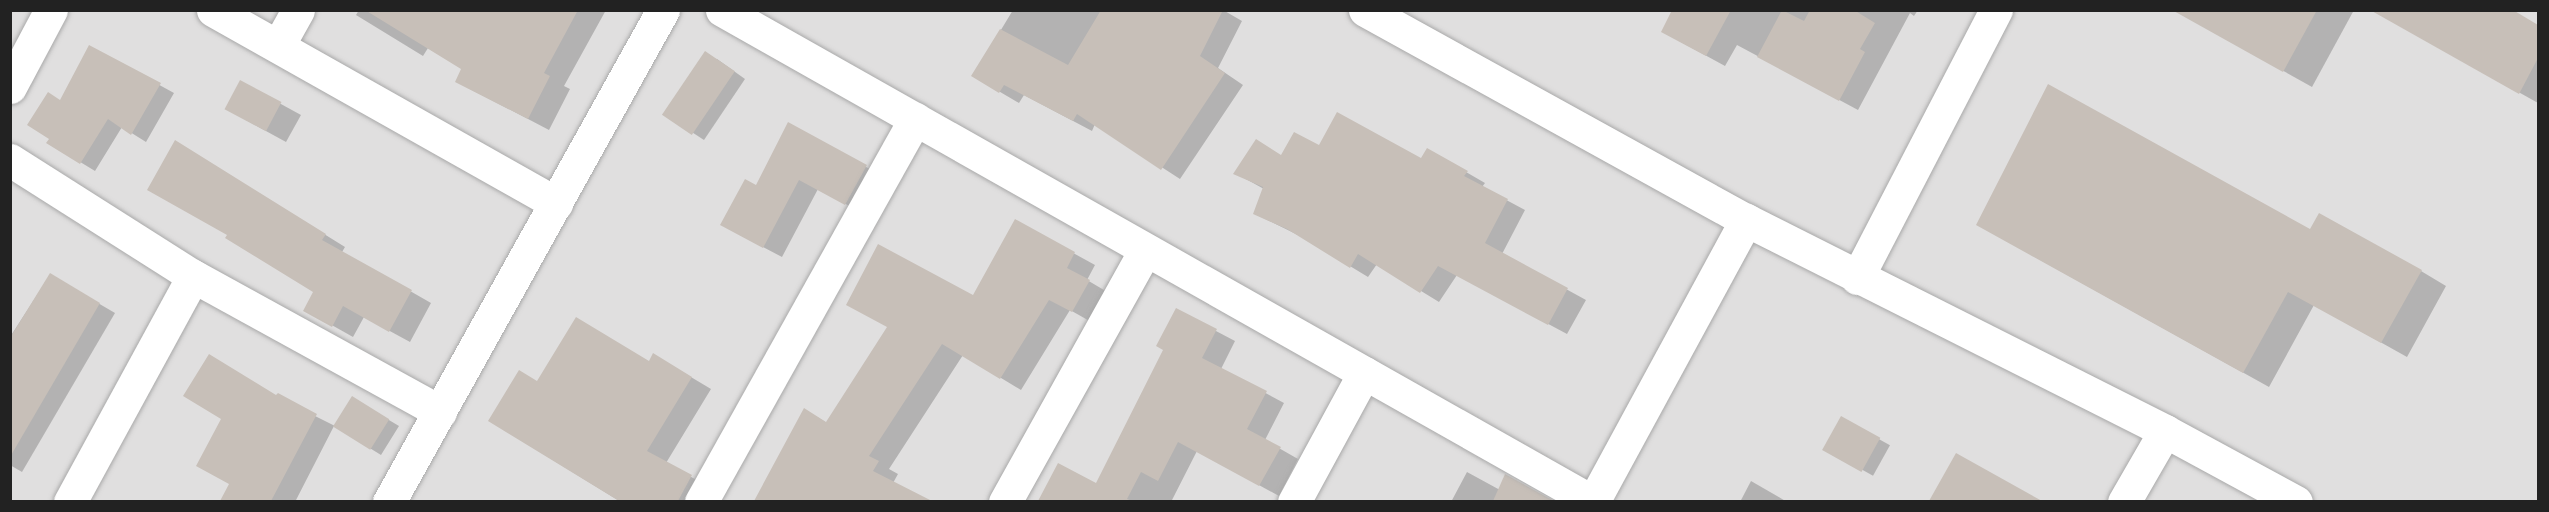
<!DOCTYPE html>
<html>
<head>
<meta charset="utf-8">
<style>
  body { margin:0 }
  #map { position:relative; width:2549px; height:512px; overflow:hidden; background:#f2efe9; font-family:Jost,sans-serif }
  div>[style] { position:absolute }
  .residential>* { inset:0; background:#e0dfdf; transform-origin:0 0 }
  .shadow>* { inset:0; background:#0003; transform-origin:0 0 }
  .building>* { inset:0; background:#c7bfb8; transform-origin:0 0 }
  .roads { filter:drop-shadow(0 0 2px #a9a9a9) drop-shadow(0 0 2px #a9a9a9) }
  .minor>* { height:33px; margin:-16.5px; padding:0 16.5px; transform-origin:16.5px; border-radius:16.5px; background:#fff }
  span { translate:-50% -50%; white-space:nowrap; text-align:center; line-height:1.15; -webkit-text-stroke:4.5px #fff; paint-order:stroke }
  .frame { position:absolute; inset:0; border:12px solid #222; pointer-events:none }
</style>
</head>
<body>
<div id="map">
  <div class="residential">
    <div style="left:11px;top:11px;width:2527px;height:490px"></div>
  </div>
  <div class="shadow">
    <div style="clip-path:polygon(359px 10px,606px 10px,564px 86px,570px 89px,549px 130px,457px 82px,463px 69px,428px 48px,423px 56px,356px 15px)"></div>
    <div style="clip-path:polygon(1013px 10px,1223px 10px,1242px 21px,1218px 68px,1243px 85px,1180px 179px,1095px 124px,1092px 131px,1024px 95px,1019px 103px,973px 76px)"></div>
    <div style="clip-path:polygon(1674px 10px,1918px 10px,1914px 16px,1910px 13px,1858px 110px,1737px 45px,1725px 66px,1681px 42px)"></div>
    <div style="clip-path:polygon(2174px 10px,2354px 10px,2312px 87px)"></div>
    <div style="clip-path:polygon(2372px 10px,2510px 10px,2538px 27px,2538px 103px)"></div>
    <div style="clip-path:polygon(90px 47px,174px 93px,146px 142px,122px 127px,95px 171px,49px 143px)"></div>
    <div style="clip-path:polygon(717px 59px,745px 79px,704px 140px,664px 114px)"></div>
    <div style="clip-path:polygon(241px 82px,301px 115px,286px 142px,246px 120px)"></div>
    <div style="clip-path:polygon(789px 124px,884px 177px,864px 214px,818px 189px,782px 257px,740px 235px,757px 187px)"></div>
    <div style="clip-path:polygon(1319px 147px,1422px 160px,1428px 150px,1485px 183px,1482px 187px,1525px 210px,1502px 254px,1586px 300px,1567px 334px,1457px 275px,1439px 302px,1377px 264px,1368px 277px,1302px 237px,1255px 214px,1264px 189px,1235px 173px)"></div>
    <div style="clip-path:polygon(195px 154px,345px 247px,342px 252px,431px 303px,410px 342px,364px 317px,353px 337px,305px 310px,315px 292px,229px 234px)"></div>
    <div style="clip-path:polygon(1015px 221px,1095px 265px,1087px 280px,1109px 293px,1093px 323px,1070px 310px,1021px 390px,963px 355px,889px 469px,898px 474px,893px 483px,929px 502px,756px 502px,805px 410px,827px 423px,974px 297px)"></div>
    <div style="clip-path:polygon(2311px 231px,2421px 271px,2446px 286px,2407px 357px,2314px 305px,2269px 387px,2003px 239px)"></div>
    <div style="clip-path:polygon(50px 275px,115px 313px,22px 472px,10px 465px,10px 337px)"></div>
    <div style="clip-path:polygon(1176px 310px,1235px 341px,1221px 369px,1284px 403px,1265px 440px,1298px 459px,1279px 496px,1197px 451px,1171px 502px,1039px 502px,1058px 465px,1097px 485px,1165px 349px)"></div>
    <div style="clip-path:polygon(654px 355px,711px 389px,666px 463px,711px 488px,703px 502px,621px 502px,490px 421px,538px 383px,649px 362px)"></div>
    <div style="clip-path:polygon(277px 397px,335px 426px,352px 398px,399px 426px,381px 455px,334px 426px,295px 502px,222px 502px)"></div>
    <div style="left:1841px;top:418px;width:56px;height:35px;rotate:29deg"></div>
    <div style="clip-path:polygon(1956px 455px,2039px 502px,1941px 502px,1933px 497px)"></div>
    <div style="clip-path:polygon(1467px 472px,1500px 490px,1505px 476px,1551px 502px,1451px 502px)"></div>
    <div style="clip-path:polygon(1751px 481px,1777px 496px,1787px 502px,1740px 502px)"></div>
  </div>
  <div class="building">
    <div style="clip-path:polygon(365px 10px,578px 10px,544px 73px,550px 76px,528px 119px,455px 82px,461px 69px)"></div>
    <div style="clip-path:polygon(1101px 10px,1223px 10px,1200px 56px,1225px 73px,1161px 170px,1077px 114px,1073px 121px,1004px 85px,999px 93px,971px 76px,1000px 29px,1068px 65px)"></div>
    <div style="clip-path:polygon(1672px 10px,1731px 10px,1706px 56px,1661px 32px)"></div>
    <div style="clip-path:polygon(1782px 10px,1804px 21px,1810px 10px,1854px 10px,1875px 23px,1860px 49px,1865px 52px,1839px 101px,1757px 57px)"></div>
    <div style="clip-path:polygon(2172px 10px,2317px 10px,2283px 72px)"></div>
    <div style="clip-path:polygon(2370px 10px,2513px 10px,2538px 25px,2538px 58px,2519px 94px)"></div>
    <div style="clip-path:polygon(89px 45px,161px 83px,131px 135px,108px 119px,80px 164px,46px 143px,49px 139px,27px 125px,48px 92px,60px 100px)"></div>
    <div style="left:705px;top:51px;width:36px;height:77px;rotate:34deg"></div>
    <div style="left:240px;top:80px;width:47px;height:33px;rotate:28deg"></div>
    <div style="clip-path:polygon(2048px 84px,2310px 229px,2319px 213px,2422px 270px,2381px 343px,2288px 292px,2243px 373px,1976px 225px)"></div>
    <div style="clip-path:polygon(1337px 112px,1421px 158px,1427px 148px,1468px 171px,1464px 176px,1508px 199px,1485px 243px,1568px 288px,1548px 325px,1438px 266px,1420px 293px,1358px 254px,1350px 268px,1287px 229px,1253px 214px,1263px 187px,1233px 174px,1256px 139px,1281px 155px,1294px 132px,1319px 145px)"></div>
    <div style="clip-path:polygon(788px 122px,867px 165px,845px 205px,799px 180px,763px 248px,720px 225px,745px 179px,756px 185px)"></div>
    <div style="clip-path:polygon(175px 140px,326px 234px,322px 240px,412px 290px,389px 332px,343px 306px,332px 327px,303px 311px,313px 292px,225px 238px,227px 235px,147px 190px)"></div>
    <div style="clip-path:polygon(1015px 219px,1075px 252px,1067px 268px,1090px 280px,1072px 312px,1049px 300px,1000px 379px,942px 344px,869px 456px,879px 461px,873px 471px,932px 501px,754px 501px,804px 408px,826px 422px,887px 327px,846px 305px,878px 244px,973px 295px)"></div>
    <div style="clip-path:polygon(50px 273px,100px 303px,10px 457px,10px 338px)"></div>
    <div style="clip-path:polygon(1176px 308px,1217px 329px,1202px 358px,1267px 391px,1247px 429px,1281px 447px,1259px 486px,1178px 442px,1158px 481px,1141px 472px,1127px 499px,1132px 501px,1038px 501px,1058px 463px,1096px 483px,1163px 350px,1156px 346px)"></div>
    <div style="clip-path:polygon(576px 317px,649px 361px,653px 353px,692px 377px,647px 451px,692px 475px,678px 501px,619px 501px,488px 421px,519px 370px,537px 381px)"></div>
    <div style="clip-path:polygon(209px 354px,276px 395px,278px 393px,317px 414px,271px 501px,220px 501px,229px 484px,196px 466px,221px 419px,183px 396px)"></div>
    <div style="left:352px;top:396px;width:44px;height:36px;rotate:32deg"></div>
    <div style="left:1841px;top:416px;width:45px;height:39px;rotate:29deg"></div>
    <div style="clip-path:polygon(1956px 453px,2042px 501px,1929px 501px)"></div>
    <div style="clip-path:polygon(1505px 474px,1554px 501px,1493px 501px)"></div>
  </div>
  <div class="roads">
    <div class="minor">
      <div style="left:213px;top:10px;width:394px;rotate:29.4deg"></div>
      <div style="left:722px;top:10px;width:1000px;rotate:29.46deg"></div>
      <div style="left:1365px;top:10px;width:435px;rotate:28.9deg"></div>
      <div style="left:1746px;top:220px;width:469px;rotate:26.7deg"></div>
      <div style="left:2165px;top:431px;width:149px;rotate:28.5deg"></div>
      <div style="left:278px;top:46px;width:41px;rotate:-60.9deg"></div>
      <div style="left:10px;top:87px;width:87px;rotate:-62deg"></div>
      <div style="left:10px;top:160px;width:217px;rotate:32.4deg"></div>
      <div style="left:193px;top:276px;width:282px;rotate:28.8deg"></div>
      <div style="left:1857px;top:278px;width:302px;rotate:-62.6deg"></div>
      <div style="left:70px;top:502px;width:257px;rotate:-61.4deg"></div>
      <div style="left:389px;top:502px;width:563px;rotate:-60.89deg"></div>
      <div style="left:701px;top:502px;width:439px;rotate:-60.8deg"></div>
      <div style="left:1005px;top:502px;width:286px;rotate:-60.9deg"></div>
      <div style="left:1294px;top:502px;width:147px;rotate:-61.5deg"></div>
      <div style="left:1593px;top:502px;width:321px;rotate:-61.5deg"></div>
      <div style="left:2124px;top:502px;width:82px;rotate:-60deg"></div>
    </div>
  </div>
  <div class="frame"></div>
</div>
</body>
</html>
